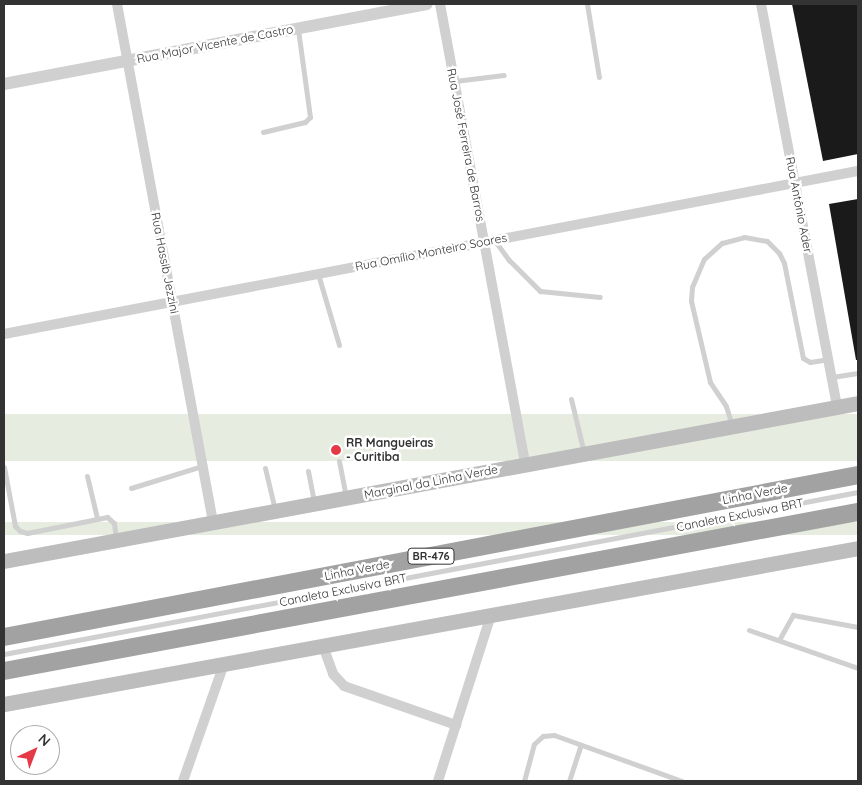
<!DOCTYPE html>
<html>
<head>
<meta charset="utf-8">
<style>
  body { margin:0 }
  #map { position:relative; width:862px; height:785px; overflow:hidden; background:#fff; font-family:Quicksand,sans-serif }
  div>[style] { position:absolute }
  .green>* { inset:0; background:#e6ecdf; transform-origin:0 0 }
  .building>* { inset:0; background:#1a1a1a }
  .service>* { height:5px; margin:-2.5px; padding:0 2.5px; transform-origin:2.5px; border-radius:2.5px; background:#d0d0d0 }
  .minor>* { height:10px; margin:-5px; padding:0 5px; transform-origin:5px; border-radius:5px; background:#d0d0d0 }
  .tertiary>* { height:12px; margin:-6px; padding:0 6px; transform-origin:6px; border-radius:6px; background:#d0d0d0 }
  .secondary>* { height:15px; margin:-7.5px; padding:0 7.5px; transform-origin:7.5px; border-radius:7.5px; background:#bdbdbd }
  .trunk>* { height:18px; margin:-9px; padding:0 9px; transform-origin:9px; border-radius:9px; background:#a2a2a2 }
  .dots>* { width:14px; height:14px; translate:-50% -50%; box-sizing:border-box; border:2px solid #fff; border-radius:50% }
  span { translate:-50% -50%; white-space:nowrap; text-align:center; line-height:1.15; -webkit-text-stroke:5px #fff; paint-order:stroke }
  .shield-label span { padding:1px 4px; background:#fff; border:1px solid; border-radius:4px; -webkit-text-stroke-width:0 }
  .shield-label { font-size:11px; color:#333; font-weight:700 }
  .street-label { font-size:12px; color:#333 }
  .poi-label { font-size:12px; color:#333; font-weight:700 }
  .left { translate:0 -50%; text-align:left }
  .frame { position:absolute; inset:0; border:5px solid #333; pointer-events:none }
  .north { position:absolute; left:10px; top:725px; width:50px; height:50px; box-sizing:border-box; background:#fff; border:1px solid #adadad; border-radius:50%; rotate:43deg; font-size:14px; font-weight:700; line-height:20px; text-align:center; color:#333 }
  .north::after { content:''; display:block; margin:auto; width:18px; height:22px; background:#e63946; clip-path:polygon(50% 0,100% 100%,50% 72%,0 100%) }
</style>
</head>
<body>
<div id="map">
  <div class="green">
    <div style="left:858px;top:414px;width:47px;height:869px;rotate:90deg"></div>
    <div style="left:858px;top:522px;width:13px;height:869px;rotate:90deg"></div>
  </div>
  <div class="building">
    <div style="clip-path:polygon(792px 4px,858px 4px,858px 154px,823px 161px)"></div>
    <div style="clip-path:polygon(858px 199px,858px 360px,856px 360px,829px 204px)"></div>
  </div>
  <div class="service">
    <div style="left:587px;top:4px;width:74px;rotate:80.7deg"></div>
    <div style="left:455px;top:81px;width:49px;rotate:-7deg"></div>
    <div style="left:263px;top:132px;width:43px;rotate:-13.4deg"></div>
    <div style="left:305px;top:122px;width:7px;rotate:-45deg"></div>
    <div style="left:310px;top:117px;width:89px;rotate:-97.8deg"></div>
    <div style="left:495px;top:241px;width:24px;rotate:54deg"></div>
    <div style="left:509px;top:260px;width:44px;rotate:45deg"></div>
    <div style="left:540px;top:291px;width:60px;rotate:5.7deg"></div>
    <div style="left:318px;top:274px;width:74px;rotate:73.5deg"></div>
    <div style="left:832px;top:377px;width:26px;rotate:-9deg"></div>
    <div style="left:571px;top:399px;width:56px;rotate:76.5deg"></div>
    <div style="left:732px;top:425px;width:20px;rotate:-108deg"></div>
    <div style="left:726px;top:406px;width:29px;rotate:-124deg"></div>
    <div style="left:710px;top:382px;width:83px;rotate:-103.2deg"></div>
    <div style="left:691px;top:301px;width:14px;rotate:-86deg"></div>
    <div style="left:692px;top:287px;width:30px;rotate:-67deg"></div>
    <div style="left:704px;top:259px;width:24px;rotate:-42deg"></div>
    <div style="left:722px;top:243px;width:23px;rotate:-15deg"></div>
    <div style="left:744px;top:237px;width:23px;rotate:10deg"></div>
    <div style="left:767px;top:241px;width:17px;rotate:45deg"></div>
    <div style="left:779px;top:253px;width:11px;rotate:63deg"></div>
    <div style="left:784px;top:263px;width:97px;rotate:78.7deg"></div>
    <div style="left:803px;top:358px;width:8px;rotate:30deg"></div>
    <div style="left:810px;top:362px;width:18px;rotate:-9deg"></div>
    <div style="left:339px;top:461px;width:37px;rotate:79deg"></div>
    <div style="left:4px;top:467px;width:60px;rotate:79.4deg"></div>
    <div style="left:15px;top:526px;width:7px;rotate:45deg"></div>
    <div style="left:20px;top:531px;width:7px;rotate:16deg"></div>
    <div style="left:27px;top:533px;width:82px;rotate:-11.3deg"></div>
    <div style="left:107px;top:517px;width:9px;rotate:41deg"></div>
    <div style="left:114px;top:523px;width:16px;rotate:83deg"></div>
    <div style="left:265px;top:468px;width:43px;rotate:76.6deg"></div>
    <div style="left:308px;top:471px;width:33px;rotate:79deg"></div>
    <div style="left:87px;top:476px;width:43px;rotate:76.6deg"></div>
    <div style="left:131px;top:488px;width:74px;rotate:-17.2deg"></div>
    <div style="left:749px;top:630px;width:115px;rotate:19.2deg"></div>
    <div style="left:779px;top:640px;width:29px;rotate:-61deg"></div>
    <div style="left:793px;top:615px;width:66px;rotate:10.5deg"></div>
    <div style="left:4px;top:654px;width:869px;rotate:-10.74deg"></div>
    <div style="left:524px;top:781px;width:38px;rotate:-75deg"></div>
    <div style="left:534px;top:744px;width:12px;rotate:-42deg"></div>
    <div style="left:543px;top:736px;width:11px;rotate:-5deg"></div>
    <div style="left:554px;top:735px;width:136px;rotate:19.8deg"></div>
    <div style="left:569px;top:781px;width:38px;rotate:-72deg"></div>
  </div>
  <div class="minor">
    <div style="left:117px;top:4px;width:527px;rotate:79.5deg"></div>
    <div style="left:440px;top:4px;width:468px;rotate:79.5deg"></div>
    <div style="left:761px;top:4px;width:410px;rotate:79.3deg"></div>
    <div style="left:4px;top:334px;width:869px;rotate:-10.81deg"></div>
    <div style="left:323px;top:646px;width:30px;rotate:70deg"></div>
    <div style="left:333px;top:674px;width:16px;rotate:47deg"></div>
    <div style="left:344px;top:686px;width:119px;rotate:19.2deg"></div>
    <div style="left:183px;top:781px;width:124px;rotate:-70.7deg"></div>
    <div style="left:438px;top:781px;width:174px;rotate:-72.3deg"></div>
  </div>
  <div class="tertiary">
    <div style="left:4px;top:84px;width:430px;rotate:-10.7deg"></div>
  </div>
  <div class="secondary">
    <div style="left:4px;top:561px;width:868px;rotate:-10.48deg"></div>
    <div style="left:4px;top:704px;width:868px;rotate:-10.35deg"></div>
  </div>
  <div class="trunk">
    <div style="left:4px;top:637px;width:869px;rotate:-10.74deg"></div>
    <div style="left:4px;top:671px;width:869px;rotate:-10.55deg"></div>
  </div>
  <div class="dots">
    <div style="left:336px;top:450px;background:#e63946"></div>
  </div>
  <div class="shield-label">
    <span style="left:431px;top:556px">BR-476</span>
  </div>
  <div class="street-label">
    <span style="left:215px;top:44px;rotate:-11deg">Rua Major Vicente de Castro</span>
    <span style="left:466px;top:145px;rotate:79deg">Rua José Ferreira de Barros</span>
    <span style="left:799px;top:205px;rotate:79deg">Rua Antônio Ader</span>
    <span style="left:431px;top:252px;rotate:-11deg">Rua Omílio Monteiro Soares</span>
    <span style="left:165px;top:263px;rotate:79deg">Rua Hassib Jezzini</span>
    <span style="left:431px;top:482px;rotate:-11deg">Marginal da Linha Verde</span>
    <span style="left:755px;top:494px;rotate:-11deg">Linha Verde</span>
    <span style="left:740px;top:515px;rotate:-11deg">Canaleta Exclusiva BRT</span>
    <span style="left:357px;top:570px;rotate:-11deg">Linha Verde</span>
    <span style="left:343px;top:590px;rotate:-11deg">Canaleta Exclusiva BRT</span>
  </div>
  <div class="poi-label">
    <span class="left" style="left:346px;top:450px">RR Mangueiras<br>- Curitiba</span>
  </div>
  <div class="frame"></div>
  <div class="north">N</div>
</div>
</body>
</html>
